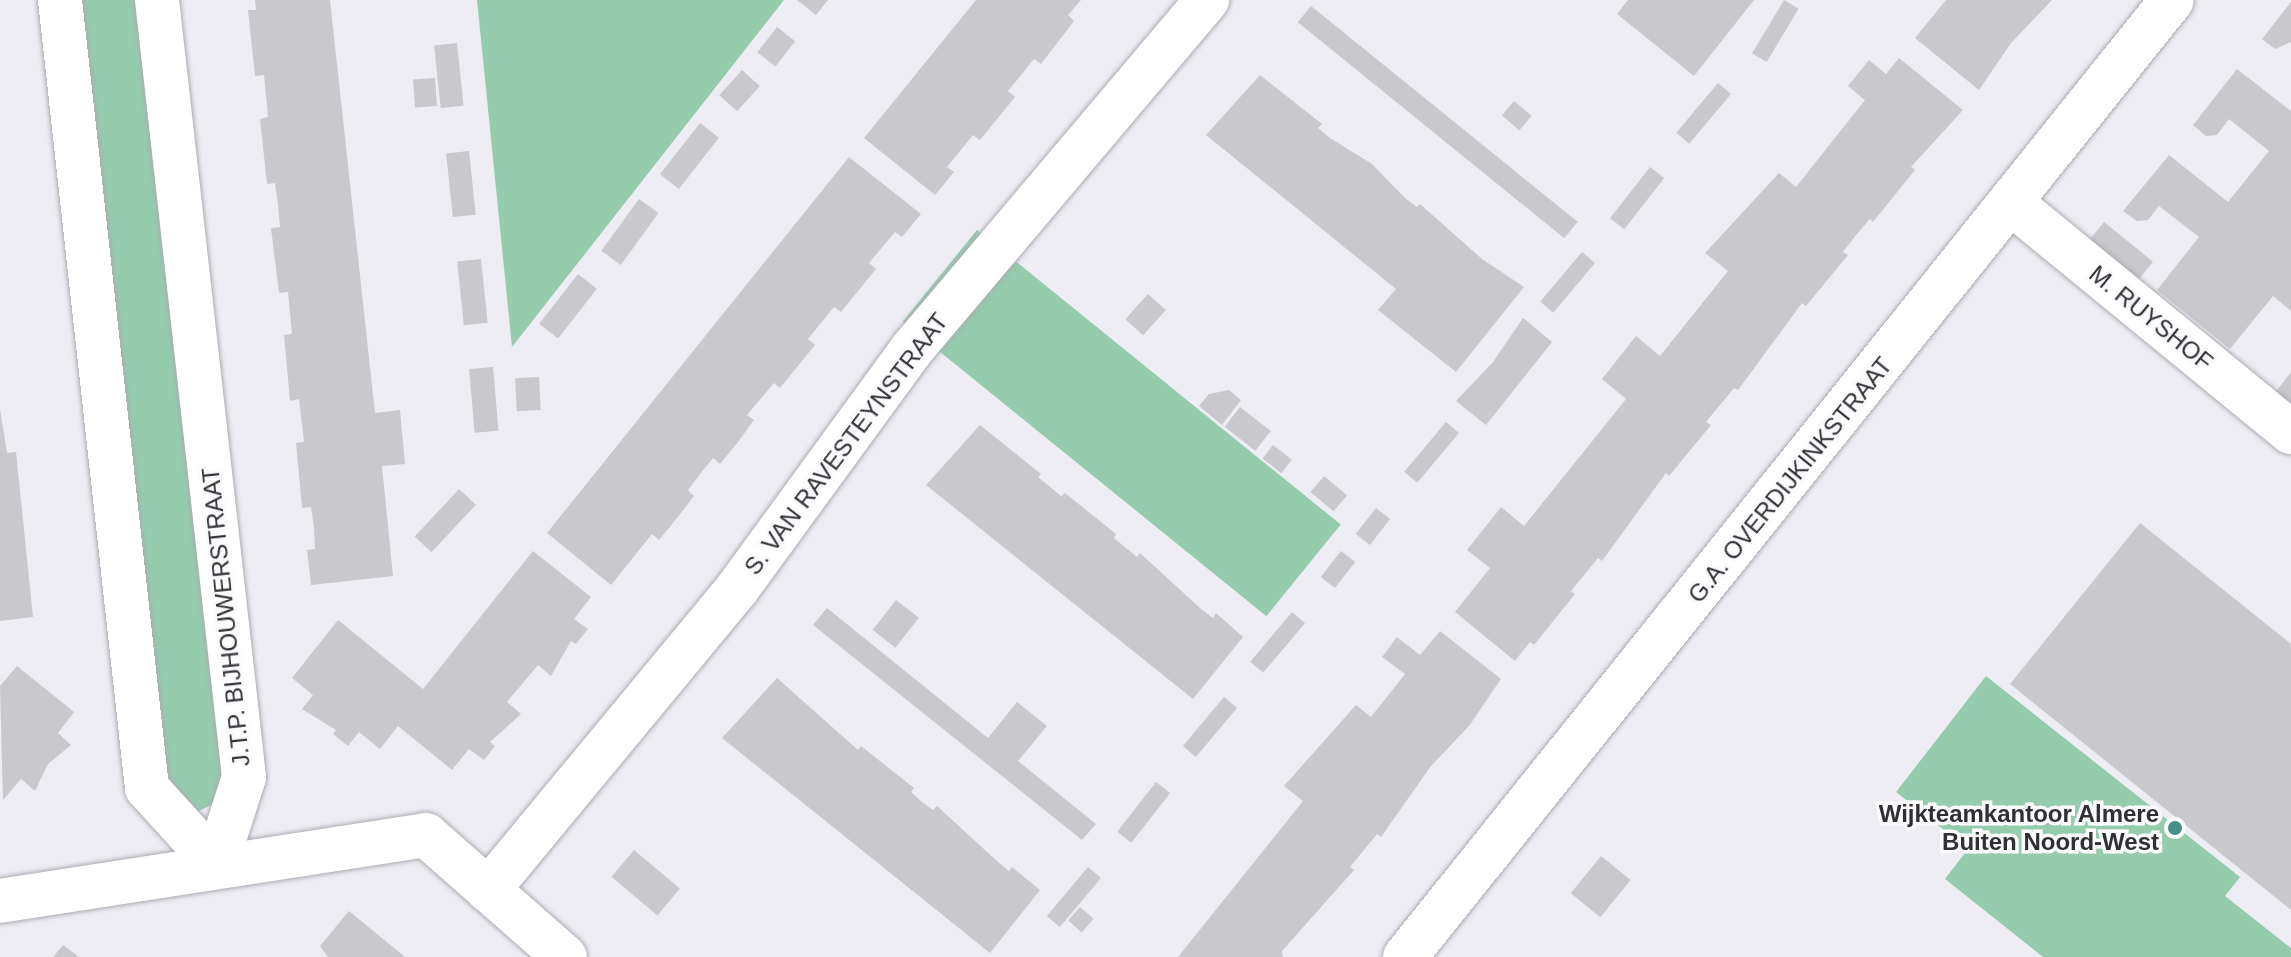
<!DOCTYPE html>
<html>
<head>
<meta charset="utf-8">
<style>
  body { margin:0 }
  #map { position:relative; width:2291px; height:957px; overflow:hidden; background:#eeedf3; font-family:Arial,sans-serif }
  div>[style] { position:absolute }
  .green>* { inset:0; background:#95ccae; transform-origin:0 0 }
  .building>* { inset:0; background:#c8c8cd; transform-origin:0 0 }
  .roads { filter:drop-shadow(0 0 2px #acabb1) drop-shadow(0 0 2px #acabb1) }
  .street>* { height:44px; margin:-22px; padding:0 22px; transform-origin:22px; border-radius:22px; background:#fff }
  .dots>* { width:22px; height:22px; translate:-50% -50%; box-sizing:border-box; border:4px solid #fbfbfe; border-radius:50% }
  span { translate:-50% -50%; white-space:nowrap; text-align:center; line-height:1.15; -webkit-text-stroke:7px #fbfbfe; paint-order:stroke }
  .street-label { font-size:24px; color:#303032 }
  .poi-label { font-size:24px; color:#303032; font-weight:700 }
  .right { translate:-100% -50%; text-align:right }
</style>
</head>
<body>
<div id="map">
  <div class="green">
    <div style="clip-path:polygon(71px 0,143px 0,226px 773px,217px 802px,193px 814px,168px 804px)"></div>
    <div style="clip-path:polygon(477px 0,784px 0,512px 347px)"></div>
    <div style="left:977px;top:230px;width:468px;height:118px;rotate:39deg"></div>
    <div style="clip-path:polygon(1986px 676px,2240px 877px,2225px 896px,2291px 948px,2291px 957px,2043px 957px,1945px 879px,1968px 849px,1896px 792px)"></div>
  </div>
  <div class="building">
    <div style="clip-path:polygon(255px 0,330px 0,375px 413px,400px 410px,405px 464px,382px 466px,393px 576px,311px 585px,307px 550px,315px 549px,314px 528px,311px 507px,302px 508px,296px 443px,304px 442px,299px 399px,290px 401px,284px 335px,292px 334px,288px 292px,279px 293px,271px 228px,280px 227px,278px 205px,275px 183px,267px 184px,260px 119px,268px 117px,264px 75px,255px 76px,248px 10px,256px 10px)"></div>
    <div style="clip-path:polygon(797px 0,828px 0,816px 15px)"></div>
    <div style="clip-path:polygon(976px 0,1081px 0,1068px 15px,1074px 21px,1041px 64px,1034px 59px,1008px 91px,1015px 97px,980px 140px,973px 135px,947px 167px,954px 172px,935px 195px,864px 138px)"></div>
    <div style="clip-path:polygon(1628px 0,1754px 0,1694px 76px,1617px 14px)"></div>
    <div style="left:1784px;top:0;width:17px;height:62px;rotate:31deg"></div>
    <div style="clip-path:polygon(1946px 0,2052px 0,2011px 43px,1979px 90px,1915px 38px)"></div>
    <div style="clip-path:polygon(2291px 2px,2291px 42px,2275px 49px,2262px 39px)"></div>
    <div style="left:1311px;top:6px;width:343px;height:21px;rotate:39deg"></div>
    <div style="left:777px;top:27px;width:23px;height:32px;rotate:38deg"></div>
    <div style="left:457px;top:43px;width:63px;height:23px;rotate:84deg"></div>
    <div style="clip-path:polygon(1899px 58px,1963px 110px,1911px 167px,1915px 170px,1873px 222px,1870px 219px,1856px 235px,1843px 252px,1848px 255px,1806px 306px,1802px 303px,1738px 390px,1734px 388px,1706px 422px,1711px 425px,1669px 476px,1666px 473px,1602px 561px,1598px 558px,1571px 591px,1575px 594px,1534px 645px,1530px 642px,1515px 661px,1455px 612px,1490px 568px,1467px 550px,1501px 507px,1524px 526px,1626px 399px,1602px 379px,1636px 336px,1660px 356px,1728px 271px,1705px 253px,1779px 173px,1796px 187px,1865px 100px,1848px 86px,1869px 60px,1886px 74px)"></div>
    <div style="clip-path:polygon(2237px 69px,2291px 111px,2291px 311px,2273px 296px,2230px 349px,2157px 290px,2199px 237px,2159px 206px,2148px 220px,2137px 221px,2123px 211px,2169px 155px,2228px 202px,2269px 151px,2229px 119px,2217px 135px,2206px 136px,2193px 125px)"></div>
    <div style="left:742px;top:70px;width:24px;height:34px;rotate:42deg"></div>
    <div style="clip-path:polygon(1260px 75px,1322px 124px,1318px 128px,1330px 138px,1372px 164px,1406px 199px,1417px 207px,1420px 204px,1482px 259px,1524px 287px,1456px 372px,1378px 310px,1396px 289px,1206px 135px)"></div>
    <div style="left:435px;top:78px;width:28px;height:22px;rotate:86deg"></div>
    <div style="left:1718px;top:83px;width:17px;height:65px;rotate:40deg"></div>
    <div style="left:1514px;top:101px;width:23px;height:19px;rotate:40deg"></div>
    <div style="left:700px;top:123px;width:24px;height:65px;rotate:38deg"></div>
    <div style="left:469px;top:151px;width:64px;height:23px;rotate:84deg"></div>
    <div style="clip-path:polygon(849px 157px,921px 214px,902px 237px,895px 232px,869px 263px,876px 269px,841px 312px,834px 307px,808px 339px,815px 345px,780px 388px,774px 383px,747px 415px,754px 420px,738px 442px,720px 464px,713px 458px,700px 474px,688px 490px,694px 496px,677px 518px,659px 540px,652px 534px,611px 585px,547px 533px)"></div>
    <div style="left:1650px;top:167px;width:18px;height:65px;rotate:38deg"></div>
    <div style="left:639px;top:199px;width:24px;height:64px;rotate:36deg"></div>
    <div style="left:2104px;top:222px;width:63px;height:28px;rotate:39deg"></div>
    <div style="left:1582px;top:252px;width:17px;height:65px;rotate:40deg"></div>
    <div style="left:481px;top:259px;width:64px;height:24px;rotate:84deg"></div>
    <div style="left:578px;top:274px;width:24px;height:63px;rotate:38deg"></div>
    <div style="left:1148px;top:294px;width:24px;height:34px;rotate:42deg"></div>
    <div style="clip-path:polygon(1523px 318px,1552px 342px,1486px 425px,1456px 401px,1493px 362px)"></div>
    <div style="left:493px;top:367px;width:64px;height:24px;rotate:85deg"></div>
    <div style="clip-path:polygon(2291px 372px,2291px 408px,2274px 394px)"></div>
    <div style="left:539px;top:377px;width:33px;height:24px;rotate:87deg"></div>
    <div style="clip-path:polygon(1229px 390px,1241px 400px,1222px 425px,1199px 406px,1209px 394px)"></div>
    <div style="left:1240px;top:407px;width:39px;height:25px;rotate:38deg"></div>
    <div style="clip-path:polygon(0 409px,7px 453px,16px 452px,33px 617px,0 621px)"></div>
    <div style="left:1446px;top:422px;width:17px;height:65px;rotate:40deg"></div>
    <div style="clip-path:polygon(980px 425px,1041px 474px,1038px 477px,1050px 487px,1061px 496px,1065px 493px,1116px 534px,1114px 538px,1126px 548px,1137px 557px,1140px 553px,1201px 609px,1213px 618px,1216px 613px,1243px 637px,1193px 699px,926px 485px)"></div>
    <div style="left:1273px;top:445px;width:24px;height:17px;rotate:38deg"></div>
    <div style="left:1324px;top:476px;width:30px;height:21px;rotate:40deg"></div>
    <div style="left:459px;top:489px;width:23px;height:65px;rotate:43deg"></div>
    <div style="left:1376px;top:508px;width:18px;height:33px;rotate:38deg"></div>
    <div style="clip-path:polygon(2140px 523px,2291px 644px,2291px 910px,2010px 684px)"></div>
    <div style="clip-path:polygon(533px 551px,591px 597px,574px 619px,588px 629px,576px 644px,571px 641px,551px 676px,538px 665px,507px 702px,521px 714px,490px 742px,495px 746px,484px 760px,469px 749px,452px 770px,398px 726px,380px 749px,359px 732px,348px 746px,333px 734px,336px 730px,302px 709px,313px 695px,292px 678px,338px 620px,423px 689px)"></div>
    <div style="left:1341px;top:551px;width:18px;height:33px;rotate:38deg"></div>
    <div style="left:896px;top:600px;width:29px;height:38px;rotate:38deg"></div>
    <div style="clip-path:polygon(827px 608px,988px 738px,1017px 702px,1047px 726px,1018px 761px,1096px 824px,1082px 840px,813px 625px)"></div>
    <div style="left:1292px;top:612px;width:17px;height:65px;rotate:40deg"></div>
    <div style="clip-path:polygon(1440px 631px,1501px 679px,1469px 726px,1431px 766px,1381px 837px,1377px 834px,1350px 867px,1354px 870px,1282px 951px,1283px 957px,1178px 957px,1303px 801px,1284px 786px,1356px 705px,1371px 717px,1405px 674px,1382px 657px,1397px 637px,1420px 655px)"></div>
    <div style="clip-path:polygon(17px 666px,74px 712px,58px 733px,71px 745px,48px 764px,35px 791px,21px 779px,3px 800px,0 686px)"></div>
    <div style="clip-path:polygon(777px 678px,858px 750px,861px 746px,914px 788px,911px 792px,922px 802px,933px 810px,937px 806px,998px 862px,1009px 871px,1012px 867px,1040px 890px,990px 953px,722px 738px)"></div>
    <div style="left:1224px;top:697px;width:17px;height:64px;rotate:40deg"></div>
    <div style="left:1156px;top:782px;width:18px;height:63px;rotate:38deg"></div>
    <div style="left:634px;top:850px;width:60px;height:35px;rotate:40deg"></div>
    <div style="left:1601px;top:856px;width:38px;height:48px;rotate:39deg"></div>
    <div style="left:1088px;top:867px;width:17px;height:64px;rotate:40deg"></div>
    <div style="left:1080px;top:907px;width:18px;height:18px;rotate:41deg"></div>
    <div style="clip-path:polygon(349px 911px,405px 957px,328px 957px,320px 946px)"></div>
    <div style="clip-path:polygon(63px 945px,79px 957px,53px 957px)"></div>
  </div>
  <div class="roads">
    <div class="street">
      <div style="left:60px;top:0;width:793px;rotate:83.7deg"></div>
      <div style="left:147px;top:788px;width:103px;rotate:47.8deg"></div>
      <div style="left:157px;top:0;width:782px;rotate:83.61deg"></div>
      <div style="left:244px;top:777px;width:91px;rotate:107.8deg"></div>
      <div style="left:2011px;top:203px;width:362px;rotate:39.3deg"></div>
      <div style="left:488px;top:890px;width:391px;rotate:-50.4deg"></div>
      <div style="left:737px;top:589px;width:298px;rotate:-53.9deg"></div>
      <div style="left:913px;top:348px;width:456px;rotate:-49.8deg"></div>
      <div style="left:0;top:901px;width:431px;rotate:-8.8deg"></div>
      <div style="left:426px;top:835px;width:185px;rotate:41.3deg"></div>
      <div style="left:1405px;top:957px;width:1226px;rotate:-51.29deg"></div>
    </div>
  </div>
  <div class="dots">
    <div style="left:2175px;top:828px;background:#478e87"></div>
  </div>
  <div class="street-label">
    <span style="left:2151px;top:318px;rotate:39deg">M. RUYSHOF</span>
    <span style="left:846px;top:444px;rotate:-53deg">S. VAN RAVESTEYNSTRAAT</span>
    <span style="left:1790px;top:480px;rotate:-51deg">G.A. OVERDIJKINKSTRAAT</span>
    <span style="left:226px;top:617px;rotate:-96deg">J.T.P. BIJHOUWERSTRAAT</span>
  </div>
  <div class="poi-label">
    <span class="right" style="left:2159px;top:828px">Wijkteamkantoor Almere<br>Buiten Noord-West</span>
  </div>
</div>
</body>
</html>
